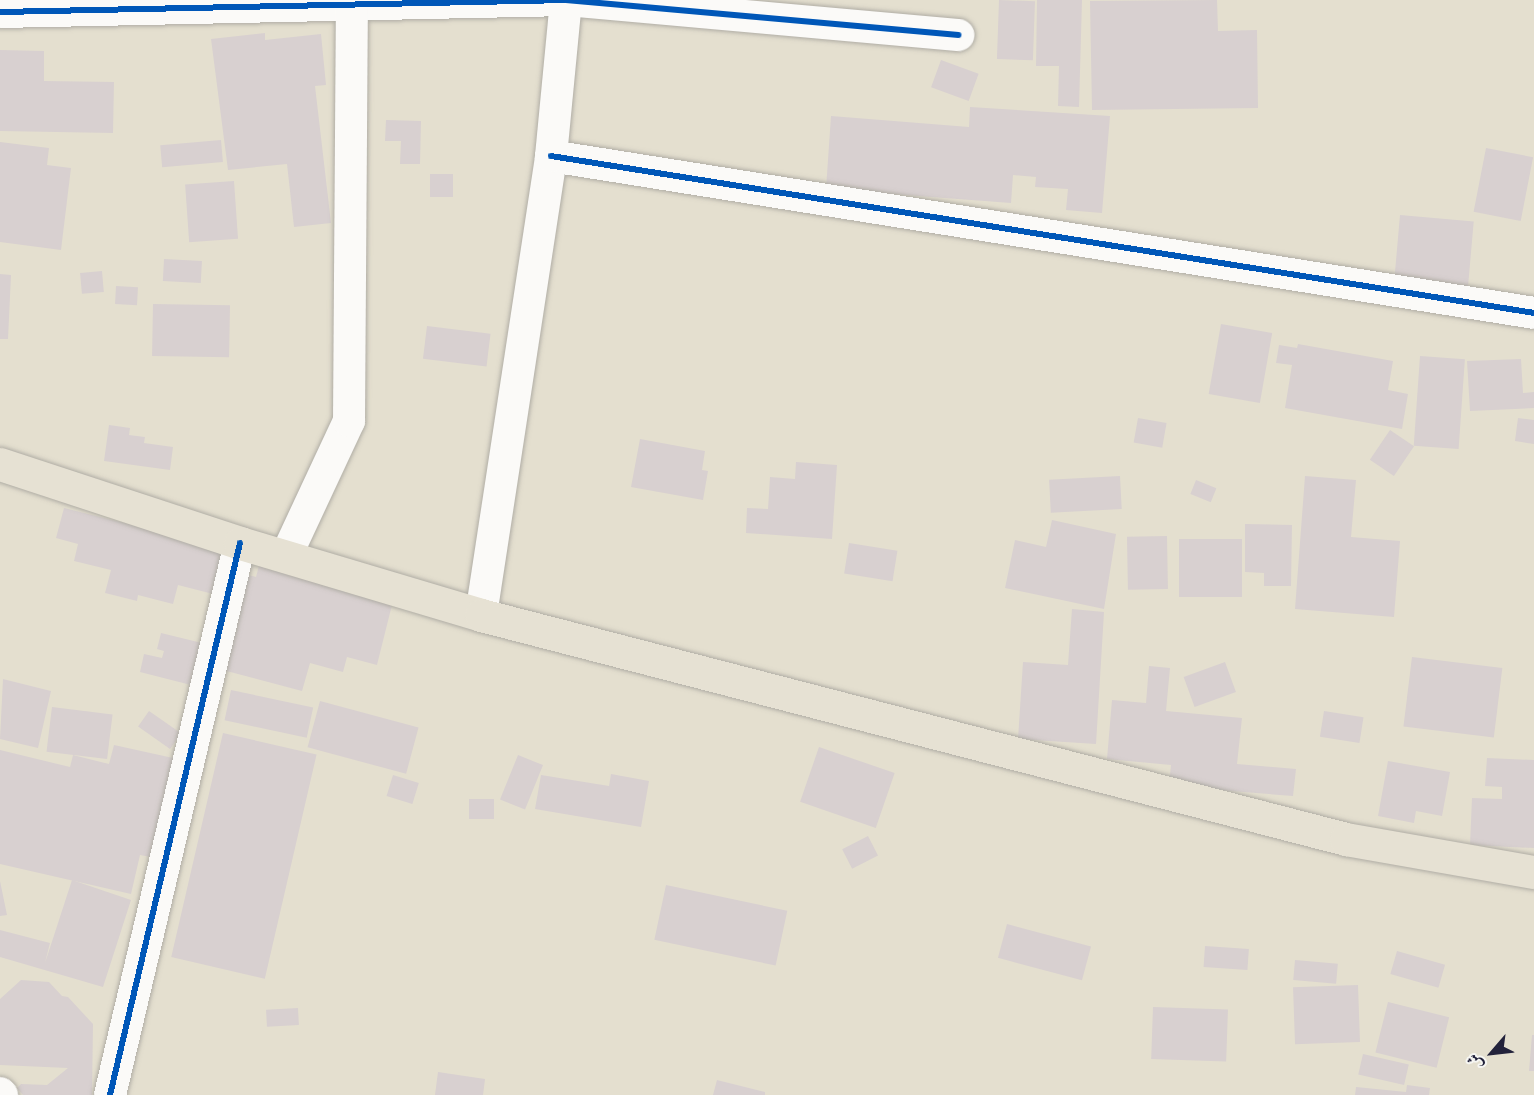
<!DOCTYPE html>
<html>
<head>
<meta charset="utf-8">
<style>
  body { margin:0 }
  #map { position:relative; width:1534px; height:1095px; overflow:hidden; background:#e4dfcf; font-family:"IM FELL English",Amiri,serif }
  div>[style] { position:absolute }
  .building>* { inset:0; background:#d8d0d0; transform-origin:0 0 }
  .roads { filter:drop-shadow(0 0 2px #b0ada5) drop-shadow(0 0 2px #b0ada5) }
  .minor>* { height:32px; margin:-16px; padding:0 16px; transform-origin:16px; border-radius:16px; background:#fbfaf8 }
  .primary>* { height:33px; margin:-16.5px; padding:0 16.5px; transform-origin:16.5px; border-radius:16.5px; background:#e6e1d3 }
  .cycleway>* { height:6px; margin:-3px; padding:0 3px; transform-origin:3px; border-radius:3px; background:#0057b8 }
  span { translate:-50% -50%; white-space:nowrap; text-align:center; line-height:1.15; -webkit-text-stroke:4.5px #f6f6f2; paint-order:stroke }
  .north { position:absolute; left:1462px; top:1023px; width:60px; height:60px; -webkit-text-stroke:4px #f6f6f2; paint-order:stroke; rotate:242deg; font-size:16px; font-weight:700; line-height:24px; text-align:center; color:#22223b }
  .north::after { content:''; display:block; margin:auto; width:21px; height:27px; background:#22223b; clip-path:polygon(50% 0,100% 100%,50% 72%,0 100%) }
</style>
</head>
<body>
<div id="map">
  <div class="building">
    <div style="left:999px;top:0;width:36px;height:59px;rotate:2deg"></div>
    <div style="clip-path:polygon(1037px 0,1082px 0,1079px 107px,1058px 106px,1059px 66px,1036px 66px)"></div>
    <div style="clip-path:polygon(1217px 0,1218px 31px,1257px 30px,1258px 108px,1092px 110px,1090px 1px)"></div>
    <div style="clip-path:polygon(265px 33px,265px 40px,321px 34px,326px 85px,315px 86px,331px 223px,294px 227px,287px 164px,228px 170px,211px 39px)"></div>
    <div style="clip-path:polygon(0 50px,44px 51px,44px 81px,114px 82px,113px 133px,0 131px)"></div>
    <div style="left:941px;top:60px;width:40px;height:29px;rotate:20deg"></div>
    <div style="clip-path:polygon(970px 107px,1110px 116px,1102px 213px,1066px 210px,1068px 189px,1035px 187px,1036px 177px,1013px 175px,1011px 203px,826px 189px,831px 116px,969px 127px)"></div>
    <div style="clip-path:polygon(386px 120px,421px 121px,420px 164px,400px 164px,401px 141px,385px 141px)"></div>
    <div style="left:221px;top:140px;width:22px;height:61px;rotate:85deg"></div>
    <div style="clip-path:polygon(0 142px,49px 148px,47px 165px,71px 168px,61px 250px,0 242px)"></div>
    <div style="left:1486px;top:148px;width:48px;height:65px;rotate:11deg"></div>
    <div style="left:430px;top:174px;width:23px;height:23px"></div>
    <div style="left:234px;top:181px;width:58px;height:49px;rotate:86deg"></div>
    <div style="left:1400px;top:215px;width:74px;height:65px;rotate:5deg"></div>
    <div style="left:164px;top:259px;width:38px;height:22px;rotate:3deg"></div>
    <div style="left:102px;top:271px;width:21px;height:22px;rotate:85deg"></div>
    <div style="clip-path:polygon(0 274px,11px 275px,8px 339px,0 339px)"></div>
    <div style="left:116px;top:286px;width:22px;height:18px;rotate:3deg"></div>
    <div style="left:153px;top:304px;width:77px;height:52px;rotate:1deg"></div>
    <div style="left:1221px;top:324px;width:52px;height:71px;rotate:10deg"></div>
    <div style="left:427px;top:326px;width:64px;height:33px;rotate:7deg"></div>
    <div style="clip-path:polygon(1298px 344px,1393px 361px,1388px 390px,1408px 394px,1402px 429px,1285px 408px,1292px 365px,1276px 363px,1279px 345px,1297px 348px)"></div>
    <div style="left:1420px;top:356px;width:45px;height:90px;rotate:4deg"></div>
    <div style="clip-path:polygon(1521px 359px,1523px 393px,1534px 392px,1534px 408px,1470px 411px,1467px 361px)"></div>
    <div style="left:1138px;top:418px;width:29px;height:25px;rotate:10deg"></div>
    <div style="clip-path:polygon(1518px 418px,1534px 420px,1534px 444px,1515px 441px)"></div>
    <div style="clip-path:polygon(109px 425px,130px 428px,129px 435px,145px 437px,144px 443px,173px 447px,170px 470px,104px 461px)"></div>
    <div style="left:1390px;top:430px;width:29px;height:36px;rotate:34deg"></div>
    <div style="clip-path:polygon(640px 439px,705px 451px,702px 470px,708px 471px,703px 500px,631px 487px)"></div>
    <div style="clip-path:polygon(796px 462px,837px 465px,832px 539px,746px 533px,747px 508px,768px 509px,770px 477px,795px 479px)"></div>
    <div style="left:1120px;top:476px;width:33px;height:71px;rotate:87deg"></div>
    <div style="clip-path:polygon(1305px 476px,1356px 480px,1351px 537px,1400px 541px,1394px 617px,1295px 609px)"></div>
    <div style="left:1196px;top:480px;width:22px;height:15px;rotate:22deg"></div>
    <div style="clip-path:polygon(64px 508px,229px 549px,217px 595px,178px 585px,173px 604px,138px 595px,137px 601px,105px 593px,111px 570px,74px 561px,78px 544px,56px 538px)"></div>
    <div style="clip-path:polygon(1052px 520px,1116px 534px,1104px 609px,1005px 588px,1015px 540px,1046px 547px)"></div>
    <div style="clip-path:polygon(1245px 524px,1292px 525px,1291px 586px,1264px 586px,1264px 573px,1245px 572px)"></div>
    <div style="left:1167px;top:536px;width:53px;height:40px;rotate:89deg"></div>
    <div style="left:1179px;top:539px;width:63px;height:58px"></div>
    <div style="left:849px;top:543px;width:49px;height:31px;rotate:9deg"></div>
    <div style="clip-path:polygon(261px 558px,395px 593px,377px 665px,347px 657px,343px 672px,310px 663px,302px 691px,219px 669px,244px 574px,256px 577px)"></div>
    <div style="clip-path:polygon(1072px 609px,1104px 612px,1096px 744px,1018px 739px,1023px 662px,1068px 665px)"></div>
    <div style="clip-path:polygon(161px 633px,202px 643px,191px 685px,140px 672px,144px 654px,162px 658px,164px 651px,157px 649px)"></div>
    <div style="left:1412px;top:657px;width:91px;height:70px;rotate:7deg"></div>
    <div style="left:1225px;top:662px;width:32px;height:44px;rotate:70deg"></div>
    <div style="clip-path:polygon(1149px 666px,1170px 668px,1166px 711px,1242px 718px,1237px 764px,1296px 769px,1293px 796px,1169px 786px,1171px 765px,1107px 759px,1112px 700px,1146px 703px)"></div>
    <div style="clip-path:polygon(3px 679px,51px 691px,38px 748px,0 739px)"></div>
    <div style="left:231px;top:690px;width:84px;height:31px;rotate:12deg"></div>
    <div style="left:320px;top:701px;width:102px;height:48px;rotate:15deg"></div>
    <div style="left:52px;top:707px;width:61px;height:45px;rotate:7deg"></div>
    <div style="left:149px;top:711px;width:39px;height:19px;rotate:35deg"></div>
    <div style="left:1324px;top:711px;width:40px;height:26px;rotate:9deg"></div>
    <div style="left:223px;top:733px;width:96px;height:230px;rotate:13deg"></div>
    <div style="clip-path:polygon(114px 745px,173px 758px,151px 857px,140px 855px,131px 894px,0 864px,0 750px,70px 767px,73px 755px,109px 764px)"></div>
    <div style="left:819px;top:747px;width:80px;height:58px;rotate:19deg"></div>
    <div style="left:518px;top:755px;width:27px;height:48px;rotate:22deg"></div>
    <div style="clip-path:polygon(1487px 758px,1534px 760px,1534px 848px,1470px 845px,1472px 798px,1502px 799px,1502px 787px,1485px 786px)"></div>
    <div style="clip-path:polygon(1388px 761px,1450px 772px,1442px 816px,1416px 811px,1414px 823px,1378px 816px)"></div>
    <div style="clip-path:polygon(611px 774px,649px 781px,641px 827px,535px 809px,541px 775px,609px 786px)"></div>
    <div style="left:393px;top:775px;width:27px;height:22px;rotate:17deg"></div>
    <div style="left:494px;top:799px;width:20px;height:25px;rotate:90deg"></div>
    <div style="left:868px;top:836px;width:22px;height:29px;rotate:63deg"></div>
    <div style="clip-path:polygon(72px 880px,131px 900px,103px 987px,0 957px,0 930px,50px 943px,45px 963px)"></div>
    <div style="clip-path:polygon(0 881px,7px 915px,0 916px)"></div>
    <div style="left:666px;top:885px;width:124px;height:56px;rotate:12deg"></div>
    <div style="left:1007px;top:924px;width:87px;height:35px;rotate:15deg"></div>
    <div style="left:1205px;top:946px;width:44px;height:21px;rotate:4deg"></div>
    <div style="left:1397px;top:951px;width:50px;height:24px;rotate:16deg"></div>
    <div style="left:1295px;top:960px;width:43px;height:20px;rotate:5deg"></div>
    <div style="clip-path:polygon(21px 980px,49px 982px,62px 996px,68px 997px,93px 1024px,92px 1095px,23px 1095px,17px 1088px,21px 1084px,47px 1085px,68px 1068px,0 1065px,0 999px)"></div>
    <div style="left:1358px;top:985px;width:57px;height:65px;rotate:88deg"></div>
    <div style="left:1388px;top:1002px;width:63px;height:52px;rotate:14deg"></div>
    <div style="left:1153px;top:1007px;width:75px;height:52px;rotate:2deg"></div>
    <div style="left:298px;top:1008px;width:17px;height:32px;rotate:87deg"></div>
    <div style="clip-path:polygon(1532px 1035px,1534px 1035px,1534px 1071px,1529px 1071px)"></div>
    <div style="left:1363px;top:1054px;width:47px;height:21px;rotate:13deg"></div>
    <div style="clip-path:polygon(438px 1072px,485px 1079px,483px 1095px,435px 1095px)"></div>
    <div style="clip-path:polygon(717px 1080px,765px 1092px,765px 1095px,713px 1095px)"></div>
    <div style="clip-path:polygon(1407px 1085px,1430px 1088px,1429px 1095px,1355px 1095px,1356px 1087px,1406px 1092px)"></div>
  </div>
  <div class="roads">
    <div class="minor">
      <div style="left:0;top:12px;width:566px;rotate:-1.21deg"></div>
      <div style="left:566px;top:0;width:394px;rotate:5.1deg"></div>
      <div style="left:551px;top:156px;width:995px;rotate:9.07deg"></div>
      <div style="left:286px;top:556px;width:149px;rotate:-65deg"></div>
      <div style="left:349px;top:421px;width:416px;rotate:-89.6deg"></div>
      <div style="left:481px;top:615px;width:464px;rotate:-81.3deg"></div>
      <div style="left:551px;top:156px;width:157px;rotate:-84.5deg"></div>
      <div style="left:0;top:1093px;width:3px;rotate:45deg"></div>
      <div style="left:110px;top:1095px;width:567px;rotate:-76.75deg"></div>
    </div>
    <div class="primary">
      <div style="left:0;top:464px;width:253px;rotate:18.2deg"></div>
      <div style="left:240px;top:543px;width:252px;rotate:16.6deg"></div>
      <div style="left:481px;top:615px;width:894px;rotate:14.52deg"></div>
      <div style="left:1346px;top:839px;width:191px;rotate:10deg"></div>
    </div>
  </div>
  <div class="cycleway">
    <div style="left:0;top:12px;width:566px;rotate:-1.21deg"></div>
    <div style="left:566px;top:0;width:394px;rotate:5.1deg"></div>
    <div style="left:551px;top:156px;width:995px;rotate:9.07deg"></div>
    <div style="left:110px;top:1095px;width:567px;rotate:-76.75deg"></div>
  </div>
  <div class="north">ش</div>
</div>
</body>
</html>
